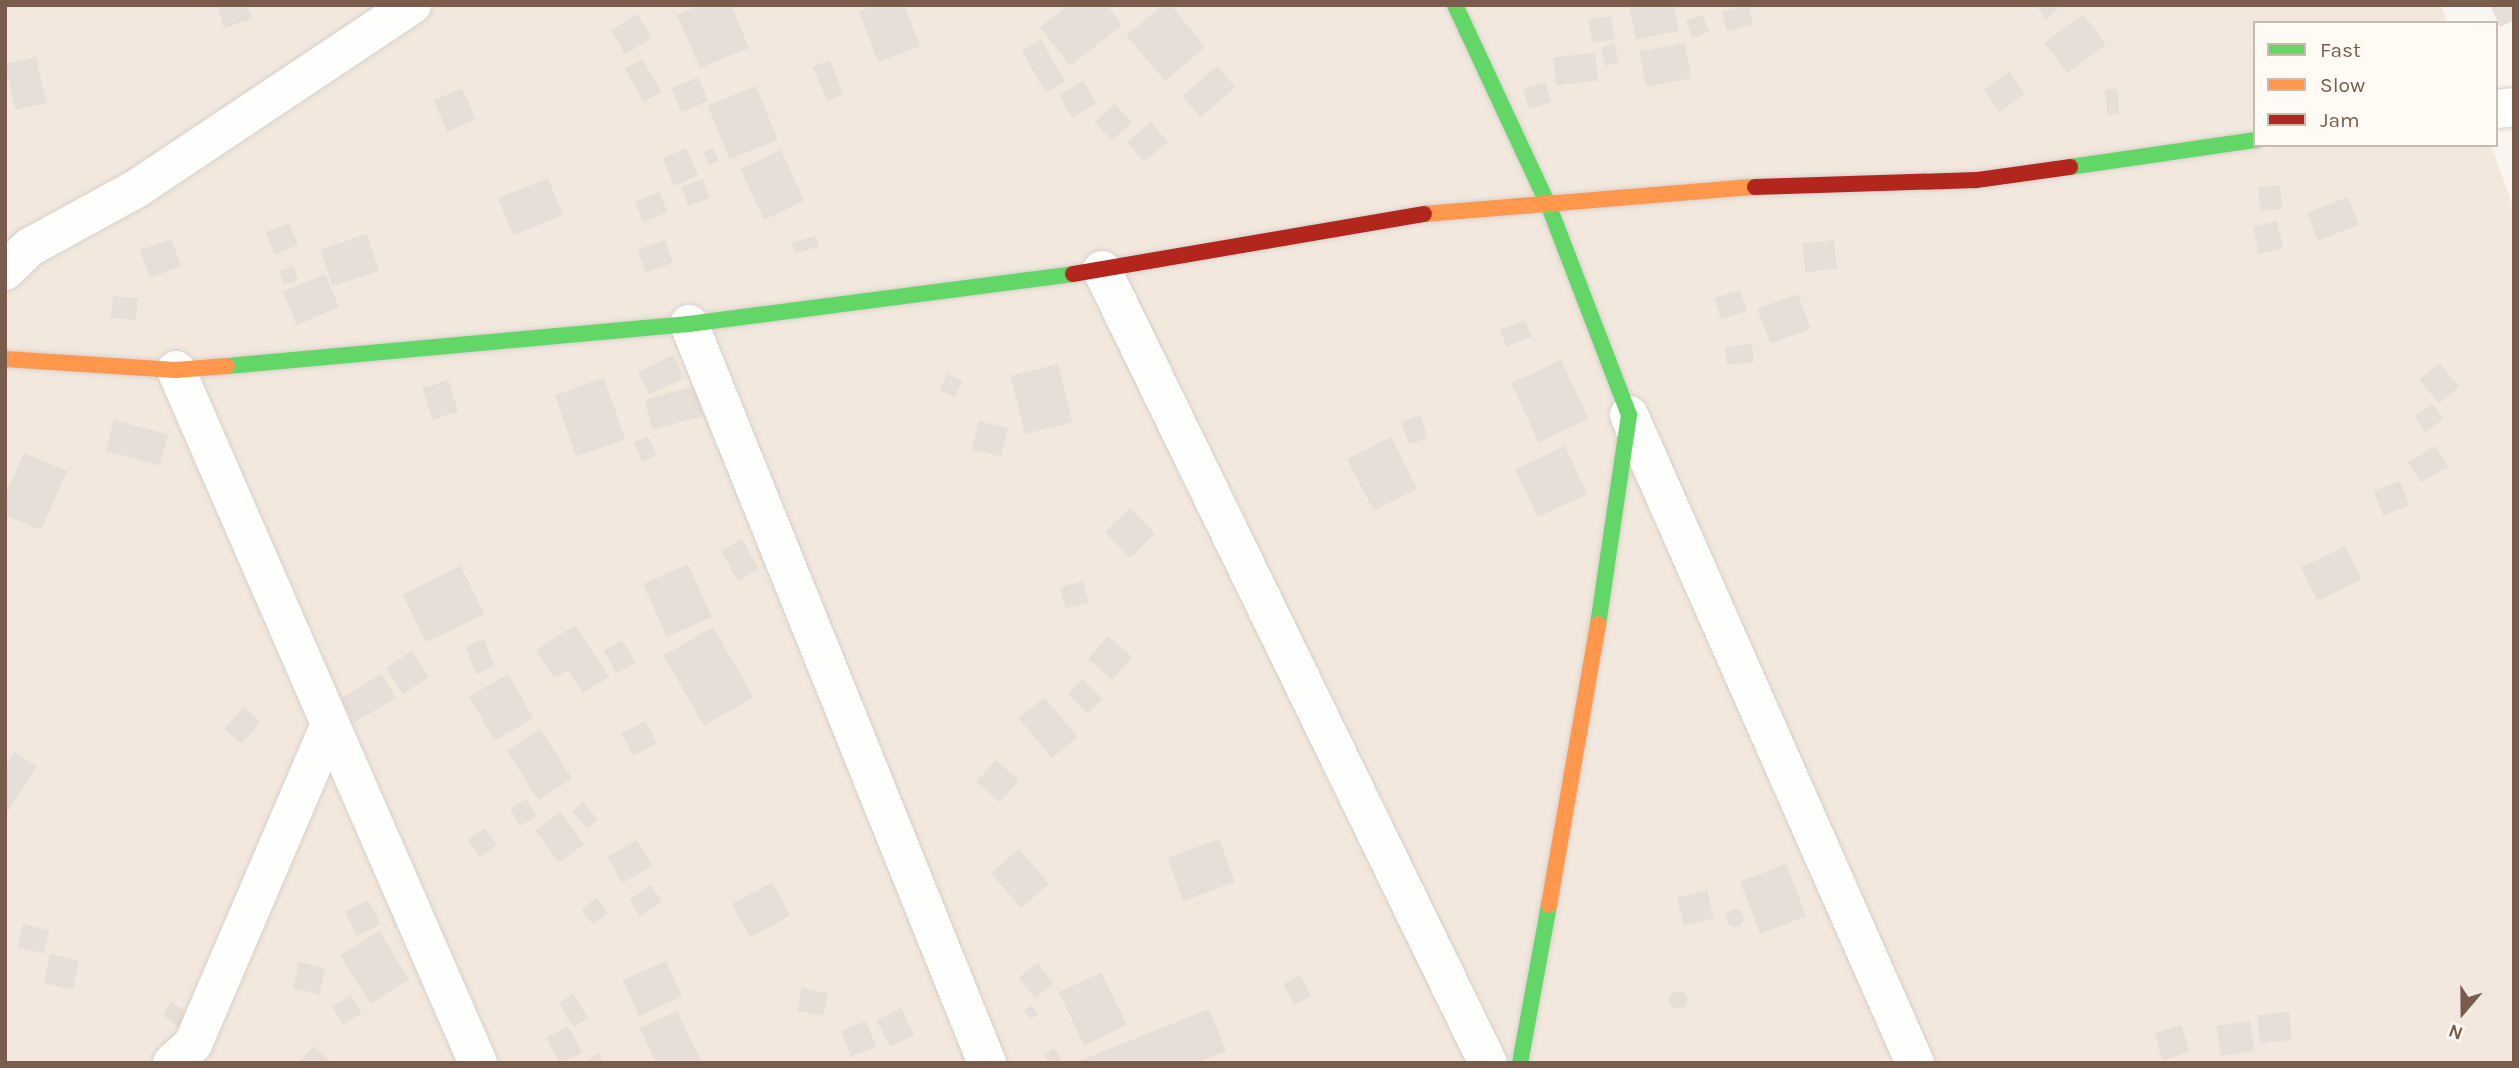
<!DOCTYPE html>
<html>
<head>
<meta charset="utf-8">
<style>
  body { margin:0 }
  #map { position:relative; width:2519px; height:1068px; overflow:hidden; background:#f9f5f0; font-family:Karla,sans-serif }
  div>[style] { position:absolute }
  .residential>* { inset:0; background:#f2e8de }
  .building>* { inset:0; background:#e6ded7; transform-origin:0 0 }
  .round { border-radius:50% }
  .roads { filter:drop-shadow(0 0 2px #d7d1cb) drop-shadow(0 0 2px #d7d1cb) }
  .street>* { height:38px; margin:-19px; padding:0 19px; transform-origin:19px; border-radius:19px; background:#fefefd }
  .fast>* { height:16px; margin:-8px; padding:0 8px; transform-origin:8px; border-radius:8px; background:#63d668 }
  .slow>* { height:16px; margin:-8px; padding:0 8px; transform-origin:8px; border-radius:8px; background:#ff974d }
  .jam>* { height:16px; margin:-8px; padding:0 8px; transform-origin:8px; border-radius:8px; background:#b3261e }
  span { translate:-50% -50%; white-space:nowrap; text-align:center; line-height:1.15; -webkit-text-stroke:7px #fffaf3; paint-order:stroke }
  .frame { position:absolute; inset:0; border:7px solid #7a5c4d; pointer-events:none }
  .legend { position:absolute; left:2253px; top:21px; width:245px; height:126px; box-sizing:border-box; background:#fffaf3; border:2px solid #cabbb1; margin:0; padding:9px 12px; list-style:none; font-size:21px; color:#7a5c4d }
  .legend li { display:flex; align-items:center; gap:14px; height:35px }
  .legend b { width:35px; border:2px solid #cabbb1 }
  .north { position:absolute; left:2428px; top:977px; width:70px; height:70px; -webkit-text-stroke:5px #fffaf3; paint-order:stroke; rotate:200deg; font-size:19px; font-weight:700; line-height:28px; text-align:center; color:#7a5c4d }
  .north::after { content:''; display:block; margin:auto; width:24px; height:32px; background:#7a5c4d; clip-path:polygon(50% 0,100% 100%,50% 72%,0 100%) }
</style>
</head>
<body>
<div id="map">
  <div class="residential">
    <div style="clip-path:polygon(5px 5px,2441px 5px,2447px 23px,2255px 23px,2255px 145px,2491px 145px,2514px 209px,2514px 1063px,5px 1063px)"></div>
  </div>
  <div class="building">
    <div style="clip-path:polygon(217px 5px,247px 5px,252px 19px,224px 28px)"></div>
    <div style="clip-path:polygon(700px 5px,731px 5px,749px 48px,700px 68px,677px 15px)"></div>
    <div style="clip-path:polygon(876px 5px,904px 5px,920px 46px,878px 62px,859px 11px)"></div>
    <div style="clip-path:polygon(1069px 5px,1107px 5px,1122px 25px,1070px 66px,1040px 27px)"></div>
    <div style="clip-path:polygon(1163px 5px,1171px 5px,1205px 47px,1165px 81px,1126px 35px)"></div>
    <div style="clip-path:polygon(1629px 5px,1674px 5px,1679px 31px,1636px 39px)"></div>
    <div style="left:1748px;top:5px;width:20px;height:27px;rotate:75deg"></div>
    <div style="clip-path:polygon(2036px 5px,2059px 5px,2060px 7px,2045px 20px)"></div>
    <div style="clip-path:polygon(2490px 5px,2514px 5px,2514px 20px,2500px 27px)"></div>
    <div style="left:637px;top:14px;width:28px;height:31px;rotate:58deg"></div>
    <div style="left:2083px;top:14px;width:38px;height:48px;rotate:53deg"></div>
    <div style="left:1703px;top:15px;width:18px;height:18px;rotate:71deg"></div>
    <div style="left:1611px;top:16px;width:23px;height:23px;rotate:80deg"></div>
    <div style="left:1041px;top:40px;width:48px;height:22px;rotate:60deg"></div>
    <div style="left:1685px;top:43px;width:36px;height:46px;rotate:80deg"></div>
    <div style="left:1614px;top:44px;width:19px;height:14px;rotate:74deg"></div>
    <div style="left:1595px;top:53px;width:28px;height:42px;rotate:84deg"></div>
    <div style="left:36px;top:57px;width:47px;height:32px;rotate:77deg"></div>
    <div style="left:643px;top:59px;width:38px;height:20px;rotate:62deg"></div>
    <div style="left:829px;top:60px;width:37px;height:18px;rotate:66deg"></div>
    <div style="left:1217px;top:66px;width:28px;height:46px;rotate:49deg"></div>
    <div style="left:2009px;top:72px;width:27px;height:31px;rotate:54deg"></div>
    <div style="left:698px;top:77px;width:26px;height:29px;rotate:67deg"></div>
    <div style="left:1083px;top:81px;width:26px;height:28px;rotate:59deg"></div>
    <div style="left:1545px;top:82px;width:21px;height:23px;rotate:73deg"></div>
    <div style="left:756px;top:86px;width:58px;height:52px;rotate:68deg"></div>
    <div style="left:462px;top:88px;width:34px;height:31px;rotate:66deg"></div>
    <div style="left:2117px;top:89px;width:25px;height:12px;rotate:85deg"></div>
    <div style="left:1115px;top:104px;width:25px;height:27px;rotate:48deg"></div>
    <div style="left:1151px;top:122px;width:26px;height:31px;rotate:50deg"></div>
    <div style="left:686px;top:148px;width:30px;height:26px;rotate:66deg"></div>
    <div style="left:713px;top:148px;width:14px;height:11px;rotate:65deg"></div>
    <div style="left:781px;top:150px;width:56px;height:45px;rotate:65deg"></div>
    <div style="left:548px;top:178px;width:40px;height:54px;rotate:68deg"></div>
    <div style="left:703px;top:179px;width:20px;height:23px;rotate:70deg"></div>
    <div style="left:2280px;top:185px;width:24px;height:22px;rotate:85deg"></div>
    <div style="left:659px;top:192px;width:22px;height:26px;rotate:68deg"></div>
    <div style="left:2348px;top:197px;width:30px;height:44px;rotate:69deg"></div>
    <div style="left:2277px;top:221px;width:28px;height:25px;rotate:77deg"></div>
    <div style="left:289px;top:223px;width:24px;height:25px;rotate:68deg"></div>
    <div style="left:367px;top:234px;width:39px;height:49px;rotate:72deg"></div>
    <div style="left:816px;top:236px;width:11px;height:25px;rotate:75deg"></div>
    <div style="left:171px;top:239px;width:29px;height:33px;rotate:70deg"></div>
    <div style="left:665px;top:240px;width:24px;height:29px;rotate:71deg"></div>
    <div style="left:1834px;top:240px;width:29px;height:32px;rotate:84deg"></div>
    <div style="left:293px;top:266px;width:15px;height:15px;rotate:70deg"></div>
    <div style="left:325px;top:274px;width:36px;height:46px;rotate:67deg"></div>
    <div style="left:1740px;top:290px;width:22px;height:27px;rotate:72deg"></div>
    <div style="left:1798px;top:294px;width:37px;height:43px;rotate:70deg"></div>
    <div style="left:113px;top:296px;width:25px;height:22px;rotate:5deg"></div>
    <div style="left:1525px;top:320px;width:18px;height:27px;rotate:68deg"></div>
    <div style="left:1752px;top:344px;width:18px;height:27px;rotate:84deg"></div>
    <div style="left:673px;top:355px;width:25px;height:39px;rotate:64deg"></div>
    <div style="left:1561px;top:360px;width:65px;height:55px;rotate:65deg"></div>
    <div style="left:2439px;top:363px;width:31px;height:26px;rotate:50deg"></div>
    <div style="left:1058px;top:364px;width:60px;height:49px;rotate:76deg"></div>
    <div style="left:947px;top:374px;width:17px;height:18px;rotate:25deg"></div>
    <div style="left:604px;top:378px;width:65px;height:52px;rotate:71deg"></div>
    <div style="left:448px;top:380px;width:33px;height:27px;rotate:72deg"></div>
    <div style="left:695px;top:386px;width:31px;height:52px;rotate:75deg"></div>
    <div style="left:2432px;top:404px;width:19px;height:22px;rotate:54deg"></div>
    <div style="left:1420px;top:415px;width:24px;height:20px;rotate:71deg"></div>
    <div style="left:114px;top:420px;width:56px;height:32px;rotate:15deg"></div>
    <div style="left:979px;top:421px;width:30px;height:29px;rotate:14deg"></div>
    <div style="left:648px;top:436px;width:21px;height:16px;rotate:65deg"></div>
    <div style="left:1391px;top:437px;width:58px;height:49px;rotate:63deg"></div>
    <div style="left:1565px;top:446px;width:53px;height:55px;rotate:65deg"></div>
    <div style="left:2436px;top:446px;width:24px;height:32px;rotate:60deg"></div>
    <div style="clip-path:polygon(24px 453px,67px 471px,41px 530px,5px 515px,5px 495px)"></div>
    <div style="left:2400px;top:481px;width:26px;height:28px;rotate:69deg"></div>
    <div style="left:1130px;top:508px;width:36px;height:35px;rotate:46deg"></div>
    <div style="left:742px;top:539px;width:35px;height:24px;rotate:61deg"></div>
    <div style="left:2345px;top:546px;width:37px;height:49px;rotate:64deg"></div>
    <div style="left:688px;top:564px;width:58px;height:49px;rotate:66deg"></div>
    <div style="left:461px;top:566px;width:53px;height:65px;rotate:64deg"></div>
    <div style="left:1083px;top:581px;width:22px;height:24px;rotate:74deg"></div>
    <div style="clip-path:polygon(575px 625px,609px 677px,583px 693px,568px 670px,554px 678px,536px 650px)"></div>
    <div style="left:713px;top:627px;width:81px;height:57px;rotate:60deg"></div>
    <div style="left:1108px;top:636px;width:32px;height:30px;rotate:41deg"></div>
    <div style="left:484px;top:639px;width:30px;height:20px;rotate:69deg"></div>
    <div style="left:622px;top:640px;width:26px;height:22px;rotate:59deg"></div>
    <div style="left:412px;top:651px;width:31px;height:31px;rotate:57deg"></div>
    <div style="left:382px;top:674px;width:28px;height:48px;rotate:60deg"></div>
    <div style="left:508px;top:674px;width:51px;height:45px;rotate:60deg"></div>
    <div style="left:1083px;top:679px;width:28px;height:21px;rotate:46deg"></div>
    <div style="left:1044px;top:697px;width:52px;height:33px;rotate:50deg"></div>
    <div style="left:243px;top:707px;width:23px;height:29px;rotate:40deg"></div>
    <div style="left:645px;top:721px;width:25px;height:27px;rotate:61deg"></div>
    <div style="left:540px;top:729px;width:59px;height:40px;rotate:57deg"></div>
    <div style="clip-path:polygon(14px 752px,37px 766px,7px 813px,5px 766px)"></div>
    <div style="left:996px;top:760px;width:31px;height:29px;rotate:42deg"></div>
    <div style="left:526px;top:799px;width:20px;height:19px;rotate:57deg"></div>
    <div style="left:583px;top:802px;width:23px;height:14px;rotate:50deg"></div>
    <div style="left:560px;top:812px;width:40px;height:31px;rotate:53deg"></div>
    <div style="left:485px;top:828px;width:21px;height:21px;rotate:55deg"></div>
    <div style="left:1219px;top:839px;width:46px;height:55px;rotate:70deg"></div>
    <div style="left:637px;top:840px;width:30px;height:34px;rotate:60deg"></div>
    <div style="left:1019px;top:849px;width:46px;height:37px;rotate:49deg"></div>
    <div style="left:1786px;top:864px;width:56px;height:49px;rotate:69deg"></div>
    <div style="left:772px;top:882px;width:38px;height:46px;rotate:61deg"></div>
    <div style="left:651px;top:885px;width:20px;height:26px;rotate:57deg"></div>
    <div style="left:1707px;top:890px;width:29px;height:31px;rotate:76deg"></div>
    <div style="left:597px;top:898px;width:19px;height:19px;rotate:54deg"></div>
    <div style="left:368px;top:900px;width:27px;height:26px;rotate:63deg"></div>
    <div class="round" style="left:1726px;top:909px;width:18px;height:18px"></div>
    <div style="left:23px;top:924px;width:27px;height:24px;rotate:13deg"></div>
    <div style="left:379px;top:931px;width:57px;height:46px;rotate:58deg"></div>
    <div style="left:50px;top:954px;width:30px;height:30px;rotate:12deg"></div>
    <div style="left:666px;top:961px;width:39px;height:47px;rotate:66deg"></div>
    <div style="left:299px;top:962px;width:27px;height:27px;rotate:13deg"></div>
    <div style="left:1038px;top:963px;width:26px;height:24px;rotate:53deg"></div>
    <div style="left:1101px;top:972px;width:59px;height:47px;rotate:64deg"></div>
    <div style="left:1300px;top:975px;width:24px;height:19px;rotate:62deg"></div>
    <div style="left:802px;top:988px;width:26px;height:23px;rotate:11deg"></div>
    <div class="round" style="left:1669px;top:991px;width:18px;height:18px"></div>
    <div style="left:573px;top:994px;width:28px;height:17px;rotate:58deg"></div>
    <div style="left:351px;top:995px;width:21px;height:22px;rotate:59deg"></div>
    <div style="clip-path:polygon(171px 1002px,189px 1014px,179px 1027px,163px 1015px)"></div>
    <div style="left:1032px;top:1005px;width:11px;height:9px;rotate:56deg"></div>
    <div style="left:901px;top:1008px;width:30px;height:27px;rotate:64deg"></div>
    <div style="clip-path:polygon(1209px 1009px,1226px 1051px,1195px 1063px,1074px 1063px)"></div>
    <div style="clip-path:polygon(677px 1011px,702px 1063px,656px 1063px,640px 1028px)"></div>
    <div style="left:2289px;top:1012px;width:28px;height:32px;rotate:84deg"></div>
    <div style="left:866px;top:1021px;width:28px;height:27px;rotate:69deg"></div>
    <div style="left:2250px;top:1021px;width:30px;height:34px;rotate:81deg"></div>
    <div style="left:2181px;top:1025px;width:28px;height:28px;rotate:72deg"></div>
    <div style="left:568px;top:1026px;width:30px;height:25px;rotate:62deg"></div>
    <div style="clip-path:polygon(314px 1046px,332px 1063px,298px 1063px)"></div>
    <div style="clip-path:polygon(1054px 1048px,1061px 1060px,1050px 1063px,1044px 1055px)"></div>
    <div style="clip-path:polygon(599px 1053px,604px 1063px,583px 1063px)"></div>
  </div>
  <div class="roads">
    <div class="street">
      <div style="left:2496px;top:109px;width:18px;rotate:-6deg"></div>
      <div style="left:1102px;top:270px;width:882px;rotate:64.05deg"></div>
      <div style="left:5px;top:271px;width:35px;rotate:-44deg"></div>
      <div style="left:30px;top:247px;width:121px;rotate:-28.7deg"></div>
      <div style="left:136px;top:189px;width:332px;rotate:-33.7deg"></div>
      <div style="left:689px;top:324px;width:797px;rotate:68.04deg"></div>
      <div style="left:176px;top:370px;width:756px;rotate:66.45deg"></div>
      <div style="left:1629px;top:415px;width:708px;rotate:66.19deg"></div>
      <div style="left:172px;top:1063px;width:28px;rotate:-42deg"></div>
      <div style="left:193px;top:1044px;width:343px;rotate:-66.8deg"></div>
    </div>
    <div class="fast">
      <div style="left:1455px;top:5px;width:220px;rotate:65deg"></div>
      <div style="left:1548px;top:204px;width:226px;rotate:69deg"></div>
      <div style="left:1629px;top:415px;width:211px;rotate:98.4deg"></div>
      <div style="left:2070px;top:167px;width:187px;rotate:-8.3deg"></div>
      <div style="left:227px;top:366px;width:464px;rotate:-5.2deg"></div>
      <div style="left:689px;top:324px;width:387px;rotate:-7.4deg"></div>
      <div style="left:1520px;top:1063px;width:161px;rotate:-79.6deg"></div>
    </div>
    <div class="slow">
      <div style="left:1424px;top:214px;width:332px;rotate:-4.7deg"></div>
      <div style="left:5px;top:359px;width:171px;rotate:3.7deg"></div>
      <div style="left:176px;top:370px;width:51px;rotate:-4.5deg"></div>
      <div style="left:1549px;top:905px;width:285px;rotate:-80.1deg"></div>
    </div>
    <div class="jam">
      <div style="left:1755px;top:187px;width:222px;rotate:-1.8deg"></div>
      <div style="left:1977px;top:180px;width:94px;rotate:-8deg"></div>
      <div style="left:1073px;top:274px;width:356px;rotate:-9.7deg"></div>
    </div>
  </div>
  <div class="frame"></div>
  <ul class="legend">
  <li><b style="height:9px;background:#63d668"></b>Fast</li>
  <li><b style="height:9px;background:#ff974d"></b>Slow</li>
  <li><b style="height:9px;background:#b3261e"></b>Jam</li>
  </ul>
  <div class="north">N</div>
</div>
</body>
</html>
